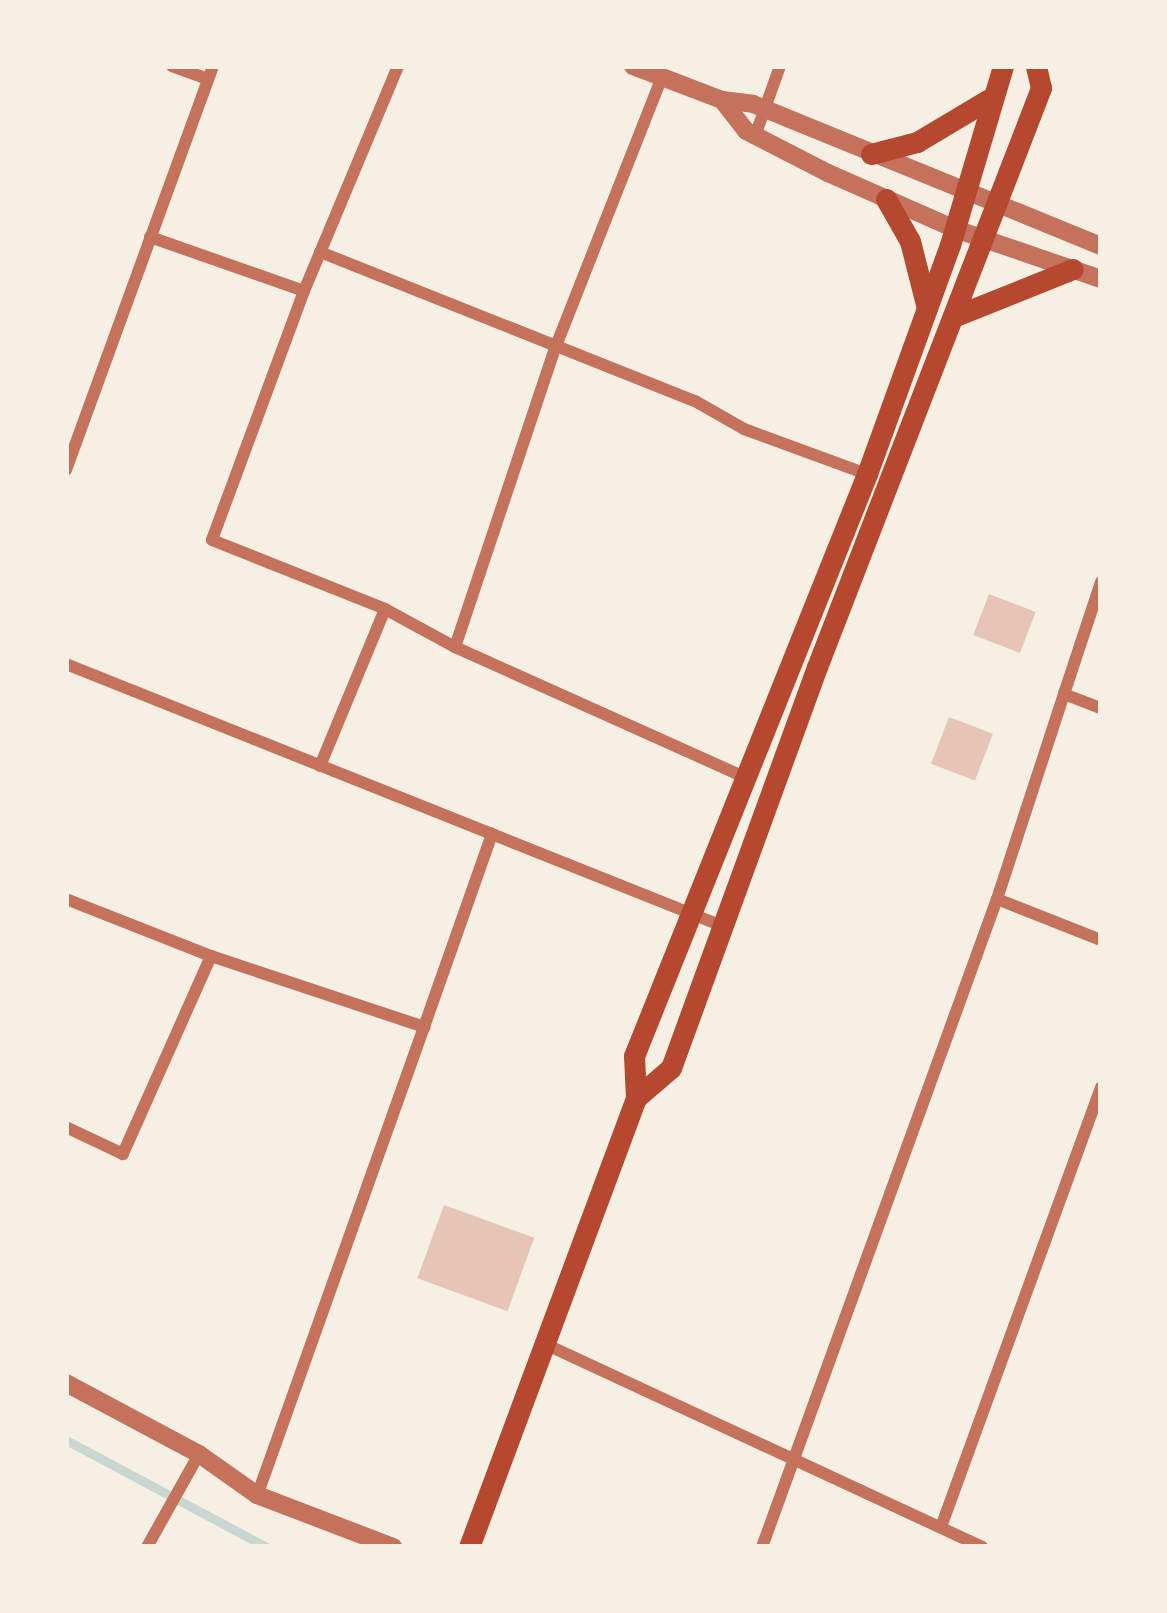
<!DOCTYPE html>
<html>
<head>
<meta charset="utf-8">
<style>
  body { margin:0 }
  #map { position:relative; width:1167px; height:1613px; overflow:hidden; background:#f6efe4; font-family:"Fira Sans",sans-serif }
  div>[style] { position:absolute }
  .stream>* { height:9px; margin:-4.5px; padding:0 4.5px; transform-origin:4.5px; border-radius:4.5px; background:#c9d6d2 }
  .building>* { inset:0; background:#e6c5b7; transform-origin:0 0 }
  .minor>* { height:12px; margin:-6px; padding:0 6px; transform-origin:6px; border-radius:6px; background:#c5725c }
  .tertiary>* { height:18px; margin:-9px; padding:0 9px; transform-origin:9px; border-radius:9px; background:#c5725c }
  .secondary>* { height:21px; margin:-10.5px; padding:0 10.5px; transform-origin:10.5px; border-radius:10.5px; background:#b5482f }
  span { translate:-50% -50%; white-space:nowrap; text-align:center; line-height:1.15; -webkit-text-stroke:10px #f6efe4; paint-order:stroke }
  .frame { position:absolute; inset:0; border:69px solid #f6efe4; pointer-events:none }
</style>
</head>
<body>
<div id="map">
  <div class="stream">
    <div style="left:66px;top:1440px;width:227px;rotate:28.1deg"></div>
  </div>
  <div class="building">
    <div style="left:989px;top:594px;width:50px;height:44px;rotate:21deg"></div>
    <div style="left:949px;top:717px;width:47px;height:50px;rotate:21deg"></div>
    <div style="left:444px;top:1205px;width:96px;height:78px;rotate:20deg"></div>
  </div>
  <div class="minor">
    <div style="left:172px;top:66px;width:38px;rotate:20deg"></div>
    <div style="left:755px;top:136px;width:74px;rotate:-70.3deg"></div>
    <div style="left:150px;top:237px;width:163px;rotate:19.3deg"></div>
    <div style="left:304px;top:291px;width:265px;rotate:110.3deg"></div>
    <div style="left:212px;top:540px;width:186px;rotate:21.7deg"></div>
    <div style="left:385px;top:609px;width:80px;rotate:28.5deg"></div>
    <div style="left:455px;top:647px;width:320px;rotate:24.2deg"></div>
    <div style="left:320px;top:252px;width:404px;rotate:21.7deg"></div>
    <div style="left:695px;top:401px;width:56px;rotate:29.7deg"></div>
    <div style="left:744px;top:429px;width:131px;rotate:20.1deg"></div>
    <div style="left:304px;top:291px;width:244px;rotate:-67.3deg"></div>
    <div style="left:66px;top:470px;width:430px;rotate:-70deg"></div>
    <div style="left:455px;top:647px;width:317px;rotate:-71.5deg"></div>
    <div style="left:556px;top:346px;width:289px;rotate:-68.5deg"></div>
    <div style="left:66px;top:664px;width:710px;rotate:21.76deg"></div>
    <div style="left:1064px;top:694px;width:118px;rotate:-71.7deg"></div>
    <div style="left:320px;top:766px;width:170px;rotate:-67.5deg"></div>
    <div style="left:66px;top:899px;width:156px;rotate:21.5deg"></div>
    <div style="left:211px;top:956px;width:217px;rotate:114deg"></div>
    <div style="left:123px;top:1154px;width:63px;rotate:-154.7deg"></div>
    <div style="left:997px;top:899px;width:112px;rotate:21.5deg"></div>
    <div style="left:211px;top:956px;width:225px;rotate:18.4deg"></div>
    <div style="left:424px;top:1027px;width:497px;rotate:109.6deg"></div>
    <div style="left:424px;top:1027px;width:205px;rotate:-70.6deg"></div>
    <div style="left:545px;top:1344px;width:482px;rotate:24.9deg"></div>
    <div style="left:941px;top:1527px;width:468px;rotate:-70deg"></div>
    <div style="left:147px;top:1547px;width:107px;rotate:-60.8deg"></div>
    <div style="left:762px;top:1547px;width:689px;rotate:-70.07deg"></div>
    <div style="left:997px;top:899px;width:216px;rotate:-71.9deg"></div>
    <div style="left:1064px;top:694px;width:40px;rotate:21deg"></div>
  </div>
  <div class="tertiary">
    <div style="left:633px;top:66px;width:95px;rotate:20.9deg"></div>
    <div style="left:722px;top:100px;width:31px;rotate:7deg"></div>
    <div style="left:753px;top:104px;width:376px;rotate:22.2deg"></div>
    <div style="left:722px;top:100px;width:39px;rotate:52deg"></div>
    <div style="left:746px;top:131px;width:92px;rotate:27.1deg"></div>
    <div style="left:828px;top:173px;width:139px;rotate:23.8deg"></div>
    <div style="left:955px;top:229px;width:154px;rotate:18.9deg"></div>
    <div style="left:66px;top:1383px;width:151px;rotate:28.1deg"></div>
    <div style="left:199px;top:1454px;width:71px;rotate:35.3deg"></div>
    <div style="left:257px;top:1495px;width:146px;rotate:20.9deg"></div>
  </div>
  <div class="secondary">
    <div style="left:871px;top:154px;width:48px;rotate:-14.6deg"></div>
    <div style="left:917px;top:142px;width:84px;rotate:-30.8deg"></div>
    <div style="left:886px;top:199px;width:48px;rotate:60.3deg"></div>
    <div style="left:910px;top:241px;width:69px;rotate:75.8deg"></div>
    <div style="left:953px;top:317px;width:129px;rotate:-21.8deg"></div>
    <div style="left:636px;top:1098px;width:46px;rotate:-40.6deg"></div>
    <div style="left:671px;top:1068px;width:427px;rotate:-70deg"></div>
    <div style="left:817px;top:667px;width:621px;rotate:-68.85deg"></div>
    <div style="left:1041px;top:88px;width:23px;rotate:-103deg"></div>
    <div style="left:469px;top:1547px;width:479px;rotate:-69.6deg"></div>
    <div style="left:636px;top:1098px;width:42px;rotate:-92.7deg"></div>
    <div style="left:634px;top:1056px;width:627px;rotate:-68.18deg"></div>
    <div style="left:867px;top:474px;width:244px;rotate:-70.1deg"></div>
    <div style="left:950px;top:245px;width:187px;rotate:-73.5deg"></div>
  </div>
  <div class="frame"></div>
</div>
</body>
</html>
